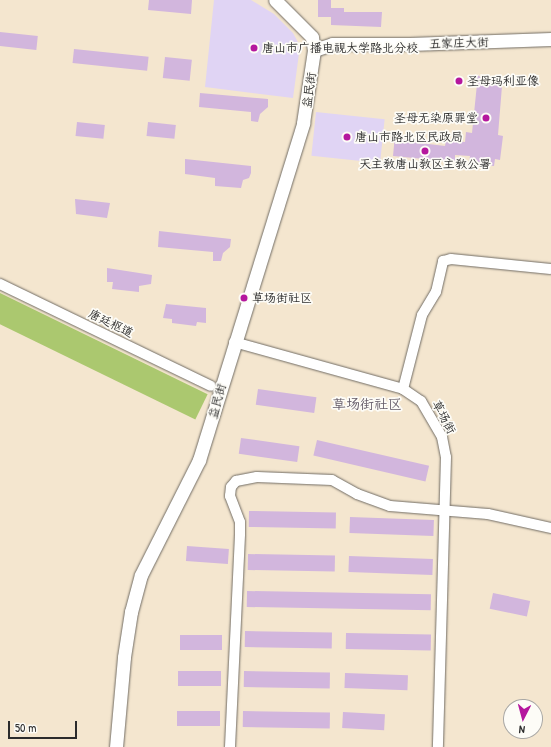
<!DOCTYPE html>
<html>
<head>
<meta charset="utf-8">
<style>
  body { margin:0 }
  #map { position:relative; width:551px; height:747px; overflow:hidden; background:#f4e6cf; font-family:"Patrick Hand","LXGW WenKai TC",sans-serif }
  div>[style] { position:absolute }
  .built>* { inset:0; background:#e0d4f4; transform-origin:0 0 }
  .green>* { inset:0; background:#abc86f; transform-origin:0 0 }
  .building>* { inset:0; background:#d2b6dd; transform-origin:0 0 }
  .roads { filter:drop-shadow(0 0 1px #716c64) drop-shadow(0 0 1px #716c64) }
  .minor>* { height:10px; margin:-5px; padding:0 5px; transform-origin:5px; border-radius:5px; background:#fff }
  .tertiary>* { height:13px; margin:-6.5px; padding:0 6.5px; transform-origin:6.5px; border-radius:6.5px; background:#fff }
  .dots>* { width:11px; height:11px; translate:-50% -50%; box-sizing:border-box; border:2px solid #fdfcf7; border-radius:50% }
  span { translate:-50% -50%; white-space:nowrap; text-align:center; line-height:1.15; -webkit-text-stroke:3.5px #fdfcf7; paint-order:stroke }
  .street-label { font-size:12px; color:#2b2b2b }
  .poi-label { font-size:12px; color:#2b2b2b }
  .left { translate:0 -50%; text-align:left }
  .right { translate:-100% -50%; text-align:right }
  .quarter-label { font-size:14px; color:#655c69 }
  .north { position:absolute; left:503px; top:699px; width:40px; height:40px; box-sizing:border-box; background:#fdfcf7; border:1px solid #a9a8a5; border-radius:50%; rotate:186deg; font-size:11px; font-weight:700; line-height:16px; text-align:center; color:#2b2b2b }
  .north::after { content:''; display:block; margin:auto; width:14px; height:18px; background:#b5179e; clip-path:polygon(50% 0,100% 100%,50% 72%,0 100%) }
  .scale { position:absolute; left:8px; top:721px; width:69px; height:18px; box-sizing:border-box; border:2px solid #2b2b2b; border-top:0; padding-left:5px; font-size:12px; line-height:14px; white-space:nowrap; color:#2b2b2b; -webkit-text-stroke:3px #fdfcf7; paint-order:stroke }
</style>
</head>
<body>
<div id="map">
  <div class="built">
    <div style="clip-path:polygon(214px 0,251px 0,274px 14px,293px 33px,300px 46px,293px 98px,205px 87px)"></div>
    <div style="left:316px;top:112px;width:69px;height:44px;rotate:6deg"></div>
  </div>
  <div class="green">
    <div style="left:0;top:293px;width:231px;height:28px;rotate:26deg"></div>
  </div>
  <div class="building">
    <div style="clip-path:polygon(149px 0,192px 0,191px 14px,148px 10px)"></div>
    <div style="clip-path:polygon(318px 0,331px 0,331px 8px,344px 8px,344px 12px,382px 12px,381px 27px,331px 25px,331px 17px,318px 17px)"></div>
    <div style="left:0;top:32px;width:38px;height:14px;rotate:6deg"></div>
    <div style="left:74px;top:49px;width:75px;height:14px;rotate:6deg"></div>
    <div style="left:165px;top:57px;width:27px;height:21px;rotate:6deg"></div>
    <div style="clip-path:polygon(478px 75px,483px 79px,502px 78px,506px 81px,502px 86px,498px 135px,503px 136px,500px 160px,495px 159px,494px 166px,469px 163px,470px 156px,455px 155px,455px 162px,393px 156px,395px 135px,405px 136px,404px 141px,445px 146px,446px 140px,465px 142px,466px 132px,472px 133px,477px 84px,474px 79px)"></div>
    <div style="clip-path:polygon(200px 93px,268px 99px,268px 107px,260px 114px,258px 122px,251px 121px,251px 112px,199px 107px)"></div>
    <div style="left:77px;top:122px;width:28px;height:14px;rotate:6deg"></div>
    <div style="left:148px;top:122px;width:28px;height:14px;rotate:6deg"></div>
    <div style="clip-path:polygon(185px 159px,251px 166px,251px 173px,249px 178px,243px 180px,241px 188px,215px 186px,215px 178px,185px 174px)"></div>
    <div style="clip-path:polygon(75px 199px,110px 203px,107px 218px,76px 214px)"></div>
    <div style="clip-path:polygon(159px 231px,231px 239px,230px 247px,223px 253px,221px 261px,213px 261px,213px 252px,158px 247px)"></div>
    <div style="clip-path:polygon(107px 268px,152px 275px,151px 284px,139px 286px,139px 292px,112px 289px,113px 282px,107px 282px)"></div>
    <div style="clip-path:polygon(166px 304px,206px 308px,206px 323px,197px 322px,196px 326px,172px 323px,172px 319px,163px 318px)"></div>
    <div style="left:258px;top:389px;width:59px;height:16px;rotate:8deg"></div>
    <div style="left:241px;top:438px;width:59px;height:16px;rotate:8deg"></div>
    <div style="left:317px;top:440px;width:115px;height:16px;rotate:13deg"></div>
    <div style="left:249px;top:511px;width:87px;height:16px;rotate:1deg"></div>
    <div style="left:350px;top:517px;width:84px;height:16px;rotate:2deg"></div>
    <div style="left:187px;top:546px;width:42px;height:15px;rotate:4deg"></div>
    <div style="left:248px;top:554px;width:87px;height:16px;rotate:1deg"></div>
    <div style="left:349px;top:556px;width:84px;height:16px;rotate:2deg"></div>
    <div style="left:247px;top:591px;width:184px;height:16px;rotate:1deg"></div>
    <div style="left:493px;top:593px;width:38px;height:16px;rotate:12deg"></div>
    <div style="left:245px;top:631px;width:87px;height:16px;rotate:1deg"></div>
    <div style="left:346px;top:633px;width:85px;height:16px;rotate:1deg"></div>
    <div style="left:180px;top:635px;width:42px;height:15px"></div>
    <div style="left:178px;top:671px;width:43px;height:15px"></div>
    <div style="left:244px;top:671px;width:86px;height:16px;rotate:1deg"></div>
    <div style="left:345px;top:673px;width:63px;height:15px;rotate:2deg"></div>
    <div style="left:177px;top:711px;width:43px;height:15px"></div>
    <div style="left:243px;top:711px;width:87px;height:16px;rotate:1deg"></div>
    <div style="left:343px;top:712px;width:42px;height:16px;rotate:3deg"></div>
  </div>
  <div class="roads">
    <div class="minor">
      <div style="left:0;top:284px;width:234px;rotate:25.8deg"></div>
      <div style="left:234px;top:342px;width:175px;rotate:15.5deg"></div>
      <div style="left:403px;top:389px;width:22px;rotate:34deg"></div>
      <div style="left:421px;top:401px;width:42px;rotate:59.7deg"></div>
      <div style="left:442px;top:437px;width:20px;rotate:79deg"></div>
      <div style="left:446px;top:457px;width:290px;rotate:91.6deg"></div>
      <div style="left:403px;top:389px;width:76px;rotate:-75.6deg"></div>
      <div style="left:422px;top:315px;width:27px;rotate:-59deg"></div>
      <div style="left:436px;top:292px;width:32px;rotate:-77deg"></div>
      <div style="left:443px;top:261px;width:8px;rotate:-14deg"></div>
      <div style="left:451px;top:259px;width:100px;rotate:5.7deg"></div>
      <div style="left:230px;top:747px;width:213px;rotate:-87.3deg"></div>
      <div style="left:240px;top:534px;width:12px;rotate:-90deg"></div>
      <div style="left:240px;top:522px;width:28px;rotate:-111deg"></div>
      <div style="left:230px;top:496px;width:9px;rotate:-84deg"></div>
      <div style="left:231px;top:487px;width:8px;rotate:-50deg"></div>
      <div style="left:236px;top:481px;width:21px;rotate:-11deg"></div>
      <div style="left:257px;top:477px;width:75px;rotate:2.3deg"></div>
      <div style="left:332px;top:480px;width:29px;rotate:29deg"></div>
      <div style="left:357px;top:494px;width:35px;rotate:20deg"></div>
      <div style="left:390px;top:506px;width:98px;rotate:4.7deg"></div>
      <div style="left:488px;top:514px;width:65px;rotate:12.5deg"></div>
    </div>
    <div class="tertiary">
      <div style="left:314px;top:50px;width:19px;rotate:-18deg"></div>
      <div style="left:332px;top:44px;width:78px"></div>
      <div style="left:410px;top:44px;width:141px;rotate:-2deg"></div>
      <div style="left:116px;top:747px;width:90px;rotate:-84.9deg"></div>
      <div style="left:124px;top:657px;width:46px;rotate:-81.2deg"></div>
      <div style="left:131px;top:612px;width:38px;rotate:-75deg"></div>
      <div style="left:141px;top:575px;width:129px;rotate:-63.2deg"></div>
      <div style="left:199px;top:460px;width:353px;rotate:-72.8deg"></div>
      <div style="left:303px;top:123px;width:74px;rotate:-81.4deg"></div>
      <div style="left:314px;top:50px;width:13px;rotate:-99deg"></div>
      <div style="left:312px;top:37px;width:52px;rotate:-135deg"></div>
    </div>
  </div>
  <div class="dots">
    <div style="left:254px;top:48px;background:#b5179e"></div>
    <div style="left:459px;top:81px;background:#b5179e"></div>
    <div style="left:486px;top:118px;background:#b5179e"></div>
    <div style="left:347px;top:137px;background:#b5179e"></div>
    <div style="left:425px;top:151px;background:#b5179e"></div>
    <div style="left:244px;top:298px;background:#b5179e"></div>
  </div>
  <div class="street-label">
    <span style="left:459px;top:43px;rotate:-2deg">五家庄大街</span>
    <span style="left:309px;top:90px;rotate:-82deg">益民街</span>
    <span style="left:111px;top:323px;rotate:26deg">唐廷枢道</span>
    <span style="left:217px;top:401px;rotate:-74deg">益民街</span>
    <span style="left:444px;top:417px;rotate:62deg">草场街</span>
  </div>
  <div class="poi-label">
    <span class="left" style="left:262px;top:48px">唐山市广播电视大学路北分校</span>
    <span class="left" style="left:467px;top:81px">圣母玛利亚像</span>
    <span class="right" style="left:478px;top:118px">圣母无染原罪堂</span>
    <span class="left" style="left:355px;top:137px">唐山市路北区民政局</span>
    <span style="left:425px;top:164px">天主教唐山教区主教公署</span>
    <span class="left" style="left:252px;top:298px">草场街社区</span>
  </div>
  <div class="quarter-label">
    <span style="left:367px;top:404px">草场街社区</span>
  </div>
  <div class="north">N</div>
  <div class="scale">50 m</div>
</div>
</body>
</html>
